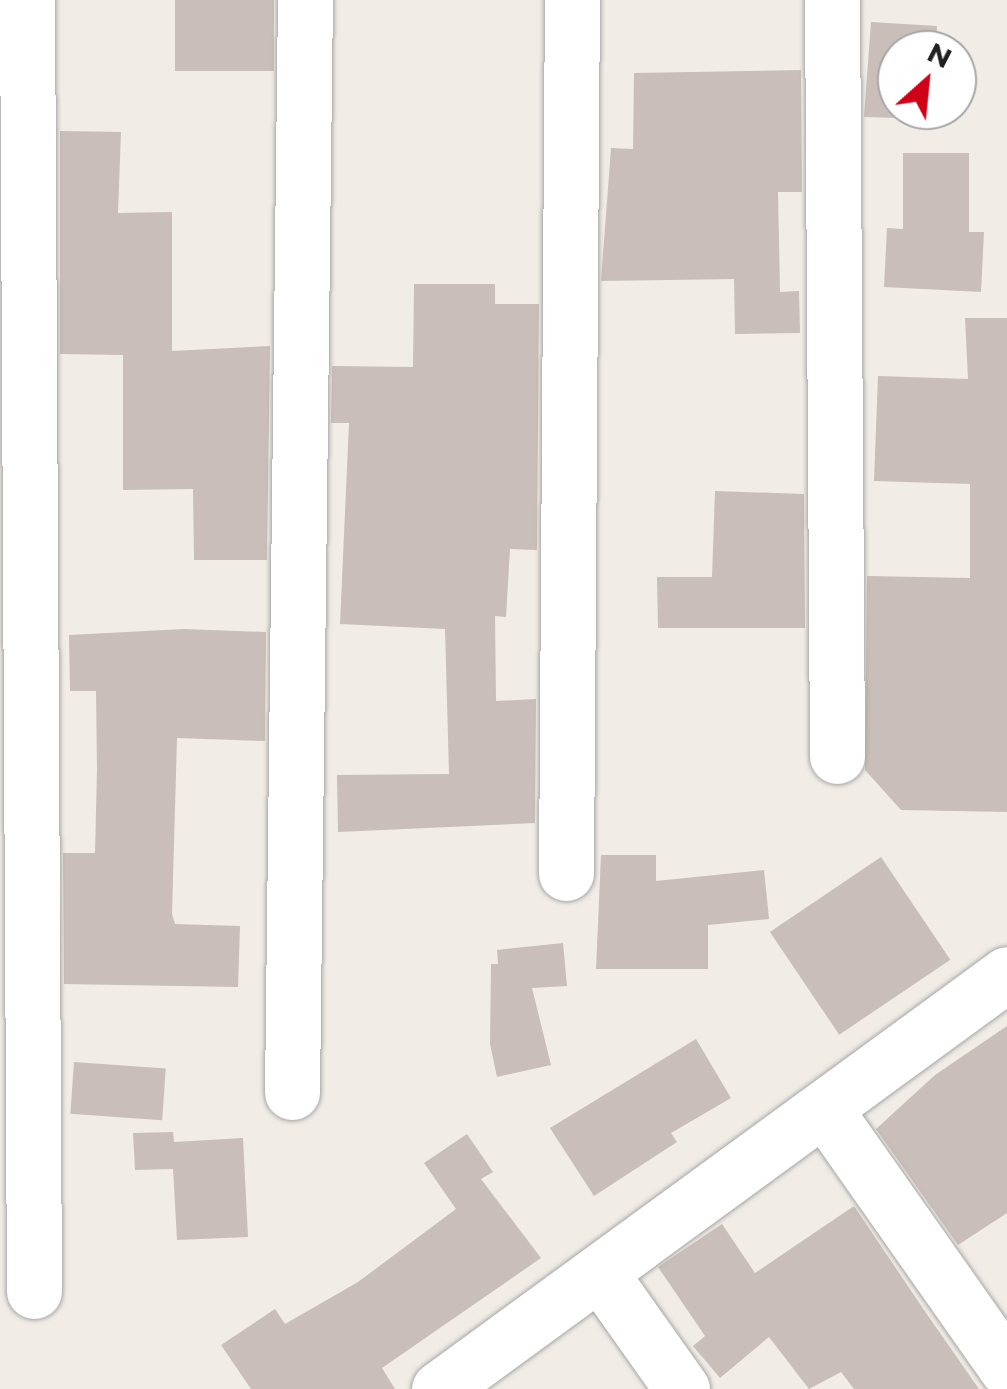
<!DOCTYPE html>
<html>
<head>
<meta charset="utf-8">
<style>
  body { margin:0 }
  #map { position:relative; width:1007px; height:1389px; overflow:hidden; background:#f1ece6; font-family:Montserrat,sans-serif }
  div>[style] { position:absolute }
  .building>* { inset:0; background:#c9beb9; transform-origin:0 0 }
  .roads { filter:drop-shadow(0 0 2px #a7a7a7) drop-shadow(0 0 2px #a7a7a7) }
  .minor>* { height:55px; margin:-27.5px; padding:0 27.5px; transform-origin:27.5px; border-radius:27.5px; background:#fff }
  span { translate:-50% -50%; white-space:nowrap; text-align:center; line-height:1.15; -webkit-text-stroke:8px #fff; paint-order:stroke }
  .north { position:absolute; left:877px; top:30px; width:100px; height:100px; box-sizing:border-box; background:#fff; border:2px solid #a6a6a6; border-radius:50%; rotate:27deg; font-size:28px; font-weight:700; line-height:40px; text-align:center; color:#202020 }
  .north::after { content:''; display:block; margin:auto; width:35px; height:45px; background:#d00017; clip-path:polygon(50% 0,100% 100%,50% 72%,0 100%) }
</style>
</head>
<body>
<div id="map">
  <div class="building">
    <div style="left:175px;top:0;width:99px;height:71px"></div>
    <div style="clip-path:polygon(871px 22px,937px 26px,936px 50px,897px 50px,897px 110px,935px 110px,935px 119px,864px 117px)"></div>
    <div style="clip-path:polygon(801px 70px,802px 192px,778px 192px,780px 292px,799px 291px,800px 333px,735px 334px,734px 279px,601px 281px,611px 148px,633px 149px,634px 73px)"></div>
    <div style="clip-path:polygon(60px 131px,121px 132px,118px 213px,172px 212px,172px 351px,270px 346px,267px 560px,194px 560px,193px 489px,123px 490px,123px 355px,60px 354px)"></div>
    <div style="clip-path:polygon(903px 153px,969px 153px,969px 232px,984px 232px,981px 292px,884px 287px,887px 228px,903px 229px)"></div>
    <div style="clip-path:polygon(414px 284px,495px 284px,495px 304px,539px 304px,537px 550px,510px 549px,506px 617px,495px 616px,496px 701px,536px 699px,535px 823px,338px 832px,337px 775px,449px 774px,445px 629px,340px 624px,349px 423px,331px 423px,332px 366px,413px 367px)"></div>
    <div style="clip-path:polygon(965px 318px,1007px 318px,1007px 812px,901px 810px,865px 770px,867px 576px,970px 578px,970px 484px,874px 481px,878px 376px,968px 379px)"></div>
    <div style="clip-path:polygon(715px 491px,804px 494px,805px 628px,658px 628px,657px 577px,712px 577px)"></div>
    <div style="clip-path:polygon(184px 629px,266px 632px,265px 741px,177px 738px,172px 914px,175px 924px,240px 926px,238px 987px,64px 984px,63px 853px,95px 853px,97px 769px,96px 691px,70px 691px,69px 635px)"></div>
    <div style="clip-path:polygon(601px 855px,656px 855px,656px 881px,764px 870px,769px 919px,708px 925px,708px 969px,596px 969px)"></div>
    <div style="left:881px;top:857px;width:124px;height:134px;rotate:56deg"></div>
    <div style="clip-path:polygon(563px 943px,567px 986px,532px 988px,551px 1065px,497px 1077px,490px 1044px,491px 964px,498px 964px,497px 950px)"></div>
    <div style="clip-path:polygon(1007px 1026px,1007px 1213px,958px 1245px,876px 1129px,935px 1075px)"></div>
    <div style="clip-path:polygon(696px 1039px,731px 1098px,671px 1133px,677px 1142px,594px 1196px,550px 1128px)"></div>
    <div style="left:74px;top:1062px;width:92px;height:52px;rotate:4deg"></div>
    <div style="clip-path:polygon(173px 1132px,174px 1142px,243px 1138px,248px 1237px,177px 1240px,173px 1169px,135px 1170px,133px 1133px)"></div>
    <div style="clip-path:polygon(467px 1134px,493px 1172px,481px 1179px,541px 1258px,382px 1368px,395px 1389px,251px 1389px,221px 1345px,275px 1309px,285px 1324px,358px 1282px,456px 1209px,424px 1163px)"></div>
    <div style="clip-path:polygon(854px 1206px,924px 1310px,979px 1389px,854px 1389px,841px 1372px,809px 1389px,769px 1337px,720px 1378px,693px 1346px,705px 1336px,658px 1267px,722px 1224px,755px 1273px)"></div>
  </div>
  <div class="roads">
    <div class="minor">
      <div style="left:27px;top:0;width:1291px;rotate:89.69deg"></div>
      <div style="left:832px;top:0;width:756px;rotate:89.62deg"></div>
      <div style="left:566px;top:873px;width:873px;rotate:-89.61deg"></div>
      <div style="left:292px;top:1092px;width:1092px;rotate:-89.32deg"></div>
      <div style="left:825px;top:1110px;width:317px;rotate:54.9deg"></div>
      <div style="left:600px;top:1273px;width:142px;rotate:54.7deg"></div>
      <div style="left:439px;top:1389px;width:703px;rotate:-36.15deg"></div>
    </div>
  </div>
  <div class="north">N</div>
</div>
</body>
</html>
